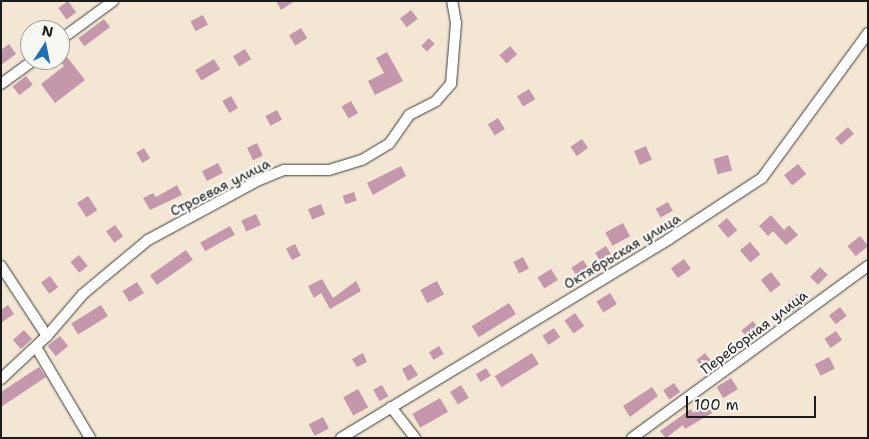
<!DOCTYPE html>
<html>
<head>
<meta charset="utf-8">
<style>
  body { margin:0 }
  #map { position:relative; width:869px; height:439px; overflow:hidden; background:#f3e7d3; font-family:"Shantell Sans",sans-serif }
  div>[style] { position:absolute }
  .building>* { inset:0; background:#c597ad; transform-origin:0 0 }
  .roads { filter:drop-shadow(0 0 1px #3c3a37) drop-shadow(0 0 1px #3c3a37) }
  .street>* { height:10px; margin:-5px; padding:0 5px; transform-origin:5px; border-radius:5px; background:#fff }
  span { translate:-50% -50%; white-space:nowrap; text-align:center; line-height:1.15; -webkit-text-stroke:4.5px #f6f6f2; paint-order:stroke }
  .street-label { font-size:14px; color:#1c1c1c }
  .frame { position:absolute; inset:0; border:2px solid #1c1c1c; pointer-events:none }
  .north { position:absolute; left:20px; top:20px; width:50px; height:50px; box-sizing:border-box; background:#f6f6f2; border:1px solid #9f9f9c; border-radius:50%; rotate:11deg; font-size:14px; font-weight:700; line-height:20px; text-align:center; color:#1c1c1c }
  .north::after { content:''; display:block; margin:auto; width:18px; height:22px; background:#1f6fb2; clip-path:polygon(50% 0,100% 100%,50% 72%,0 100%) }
  .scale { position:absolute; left:686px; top:396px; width:130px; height:22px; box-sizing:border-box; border:2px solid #1c1c1c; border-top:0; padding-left:6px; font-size:15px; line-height:18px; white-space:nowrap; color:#1c1c1c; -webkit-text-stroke:4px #f6f6f2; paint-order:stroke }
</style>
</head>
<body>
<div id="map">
  <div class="building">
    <div style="left:68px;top:1px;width:14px;height:12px;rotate:54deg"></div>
    <div style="clip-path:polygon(276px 1px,295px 1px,281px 10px)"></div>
    <div style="left:411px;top:10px;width:11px;height:14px;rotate:52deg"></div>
    <div style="left:203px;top:15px;width:11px;height:14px;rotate:63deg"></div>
    <div style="left:104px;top:19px;width:10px;height:32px;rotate:53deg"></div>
    <div style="left:301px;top:28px;width:12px;height:14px;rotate:59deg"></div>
    <div style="left:429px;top:38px;width:8px;height:11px;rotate:45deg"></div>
    <div style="clip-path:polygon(9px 44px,16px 54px,1px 65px,1px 50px)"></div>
    <div style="left:510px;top:46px;width:11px;height:14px;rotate:49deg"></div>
    <div style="clip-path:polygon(60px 48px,85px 80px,55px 103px,41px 84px,64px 66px,60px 61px)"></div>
    <div style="left:245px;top:49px;width:12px;height:14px;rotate:59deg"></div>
    <div style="clip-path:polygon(387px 52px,403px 81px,375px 95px,368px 81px,384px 73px,376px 58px)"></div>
    <div style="left:214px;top:59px;width:12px;height:22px;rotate:59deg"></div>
    <div style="left:26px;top:76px;width:11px;height:17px;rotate:52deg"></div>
    <div style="left:529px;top:89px;width:12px;height:14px;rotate:59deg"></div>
    <div style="left:231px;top:96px;width:14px;height:10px;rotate:60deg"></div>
    <div style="left:351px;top:101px;width:14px;height:11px;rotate:60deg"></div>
    <div style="left:277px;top:110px;width:11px;height:13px;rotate:63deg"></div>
    <div style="left:498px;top:118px;width:13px;height:12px;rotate:58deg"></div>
    <div style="left:848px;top:127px;width:9px;height:17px;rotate:49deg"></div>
    <div style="left:582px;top:139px;width:11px;height:14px;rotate:56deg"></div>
    <div style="left:257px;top:143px;width:14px;height:11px;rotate:65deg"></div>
    <div style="left:646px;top:146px;width:15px;height:13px;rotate:67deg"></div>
    <div style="left:144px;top:148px;width:12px;height:9px;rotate:59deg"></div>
    <div style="left:728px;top:155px;width:16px;height:15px;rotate:75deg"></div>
    <div style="left:218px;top:163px;width:11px;height:18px;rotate:63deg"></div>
    <div style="left:798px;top:164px;width:13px;height:18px;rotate:51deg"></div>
    <div style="clip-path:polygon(401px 166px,406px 176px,373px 195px,367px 183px)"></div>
    <div style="clip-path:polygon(177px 185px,182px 195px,150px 210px,143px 198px,153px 193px,156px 197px)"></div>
    <div style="left:354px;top:192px;width:9px;height:12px;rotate:72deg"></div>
    <div style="left:88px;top:196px;width:17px;height:13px;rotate:57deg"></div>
    <div style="left:668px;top:202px;width:10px;height:14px;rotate:61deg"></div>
    <div style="left:321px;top:204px;width:11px;height:14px;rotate:68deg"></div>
    <div style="left:256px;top:214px;width:12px;height:16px;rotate:66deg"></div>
    <div style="clip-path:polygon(771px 215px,784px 230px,789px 225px,798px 235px,786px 245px,773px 231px,768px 236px,759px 226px)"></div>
    <div style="left:727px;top:218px;width:16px;height:12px;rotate:50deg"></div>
    <div style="left:623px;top:223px;width:15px;height:20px;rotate:62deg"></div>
    <div style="left:115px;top:225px;width:14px;height:11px;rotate:54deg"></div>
    <div style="left:230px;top:226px;width:10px;height:34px;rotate:61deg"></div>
    <div style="left:860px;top:236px;width:13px;height:16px;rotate:51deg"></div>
    <div style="left:750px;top:242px;width:16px;height:13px;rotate:50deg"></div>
    <div style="left:295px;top:244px;width:13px;height:10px;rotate:63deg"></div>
    <div style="left:606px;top:246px;width:9px;height:13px;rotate:58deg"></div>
    <div style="left:186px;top:250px;width:12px;height:44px;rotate:55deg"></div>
    <div style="left:79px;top:255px;width:14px;height:11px;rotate:51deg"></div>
    <div style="left:523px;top:257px;width:13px;height:11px;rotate:63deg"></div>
    <div style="left:684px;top:259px;width:12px;height:16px;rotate:55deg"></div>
    <div style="left:583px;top:260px;width:11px;height:14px;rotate:56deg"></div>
    <div style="left:820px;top:267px;width:11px;height:14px;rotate:45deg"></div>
    <div style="left:551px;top:269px;width:13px;height:16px;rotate:58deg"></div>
    <div style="left:771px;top:272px;width:16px;height:13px;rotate:52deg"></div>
    <div style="left:50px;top:276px;width:14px;height:11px;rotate:54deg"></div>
    <div style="clip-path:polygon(322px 279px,333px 298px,356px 281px,361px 291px,330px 309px,321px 293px,314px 298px,308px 286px)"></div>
    <div style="left:437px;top:281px;width:15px;height:19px;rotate:62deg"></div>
    <div style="left:137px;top:282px;width:13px;height:17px;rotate:58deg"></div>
    <div style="left:610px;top:293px;width:13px;height:16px;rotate:58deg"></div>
    <div style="left:799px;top:293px;width:12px;height:16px;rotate:55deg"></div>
    <div style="left:509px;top:303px;width:13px;height:44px;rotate:58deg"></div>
    <div style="clip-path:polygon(8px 305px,14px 314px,1px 323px,1px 310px)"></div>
    <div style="left:101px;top:305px;width:13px;height:35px;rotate:58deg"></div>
    <div style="left:840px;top:307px;width:11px;height:14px;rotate:52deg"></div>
    <div style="left:575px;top:313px;width:16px;height:13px;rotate:55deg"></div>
    <div style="left:753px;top:321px;width:13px;height:15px;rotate:51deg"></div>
    <div style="left:554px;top:328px;width:11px;height:14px;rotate:56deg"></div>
    <div style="left:24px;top:330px;width:12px;height:15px;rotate:48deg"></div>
    <div style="left:836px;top:331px;width:11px;height:14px;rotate:56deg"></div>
    <div style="left:60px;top:336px;width:13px;height:16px;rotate:51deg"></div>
    <div style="left:439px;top:346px;width:9px;height:12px;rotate:58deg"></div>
    <div style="clip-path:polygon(363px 353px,367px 362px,357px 367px,352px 359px)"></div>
    <div style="left:532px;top:353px;width:13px;height:44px;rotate:58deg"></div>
    <div style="left:705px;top:353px;width:14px;height:11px;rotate:51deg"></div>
    <div style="left:829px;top:357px;width:13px;height:16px;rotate:63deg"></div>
    <div style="clip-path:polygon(411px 364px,418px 375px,408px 381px,402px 369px)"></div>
    <div style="clip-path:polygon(39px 367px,46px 377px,1px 407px,1px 392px)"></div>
    <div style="left:486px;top:368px;width:9px;height:12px;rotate:58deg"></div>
    <div style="left:731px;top:378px;width:13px;height:17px;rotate:58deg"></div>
    <div style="left:674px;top:383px;width:11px;height:13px;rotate:56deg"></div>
    <div style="left:382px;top:385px;width:13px;height:10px;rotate:61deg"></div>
    <div style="left:461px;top:385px;width:15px;height:13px;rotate:58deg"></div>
    <div style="clip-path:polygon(652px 387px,658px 396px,630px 417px,623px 406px)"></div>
    <div style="left:358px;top:389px;width:21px;height:17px;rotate:61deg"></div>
    <div style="left:440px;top:398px;width:16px;height:32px;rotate:60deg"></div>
    <div style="clip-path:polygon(707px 404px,712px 413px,685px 429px,683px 425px,666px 438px,660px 431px,691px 409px,693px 413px)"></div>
    <div style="left:323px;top:417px;width:13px;height:16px;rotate:63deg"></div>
  </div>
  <div class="roads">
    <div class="street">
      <div style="left:60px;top:40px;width:66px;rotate:-36.3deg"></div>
      <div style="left:1px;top:84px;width:41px;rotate:-36deg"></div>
      <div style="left:1px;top:266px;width:84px;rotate:56.7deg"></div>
      <div style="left:36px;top:347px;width:106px;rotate:59.3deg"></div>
      <div style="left:1px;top:379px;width:63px;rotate:-43.1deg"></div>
      <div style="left:47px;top:336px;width:55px;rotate:-49.4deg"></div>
      <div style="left:83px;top:294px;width:85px;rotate:-39.7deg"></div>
      <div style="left:148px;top:240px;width:126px;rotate:-28.4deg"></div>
      <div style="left:259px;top:180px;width:27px;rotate:-22deg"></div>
      <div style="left:284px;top:170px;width:45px"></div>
      <div style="left:329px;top:170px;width:34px;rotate:-17deg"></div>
      <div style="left:362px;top:160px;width:31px;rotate:-31deg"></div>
      <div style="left:389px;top:144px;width:35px;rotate:-55deg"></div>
      <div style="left:409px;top:115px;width:30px;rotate:-27deg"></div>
      <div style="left:436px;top:101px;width:23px;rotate:-49deg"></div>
      <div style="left:451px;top:84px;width:61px;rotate:-85.3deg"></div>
      <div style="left:456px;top:23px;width:22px;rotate:-100deg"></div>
      <div style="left:391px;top:407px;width:39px;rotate:52deg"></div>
      <div style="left:341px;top:438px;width:384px;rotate:-31.2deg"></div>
      <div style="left:669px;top:239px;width:111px;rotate:-33.3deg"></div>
      <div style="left:762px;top:178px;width:180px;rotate:-53.8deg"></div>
      <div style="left:632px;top:438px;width:292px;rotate:-36.1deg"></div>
    </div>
  </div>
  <div class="street-label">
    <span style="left:220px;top:187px;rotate:-27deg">Строевая улица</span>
    <span style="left:622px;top:251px;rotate:-31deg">Октябрьская улица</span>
    <span style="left:754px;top:332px;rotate:-37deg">Переборная улица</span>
  </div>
  <div class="frame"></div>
  <div class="north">N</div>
  <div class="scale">100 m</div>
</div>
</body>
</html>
